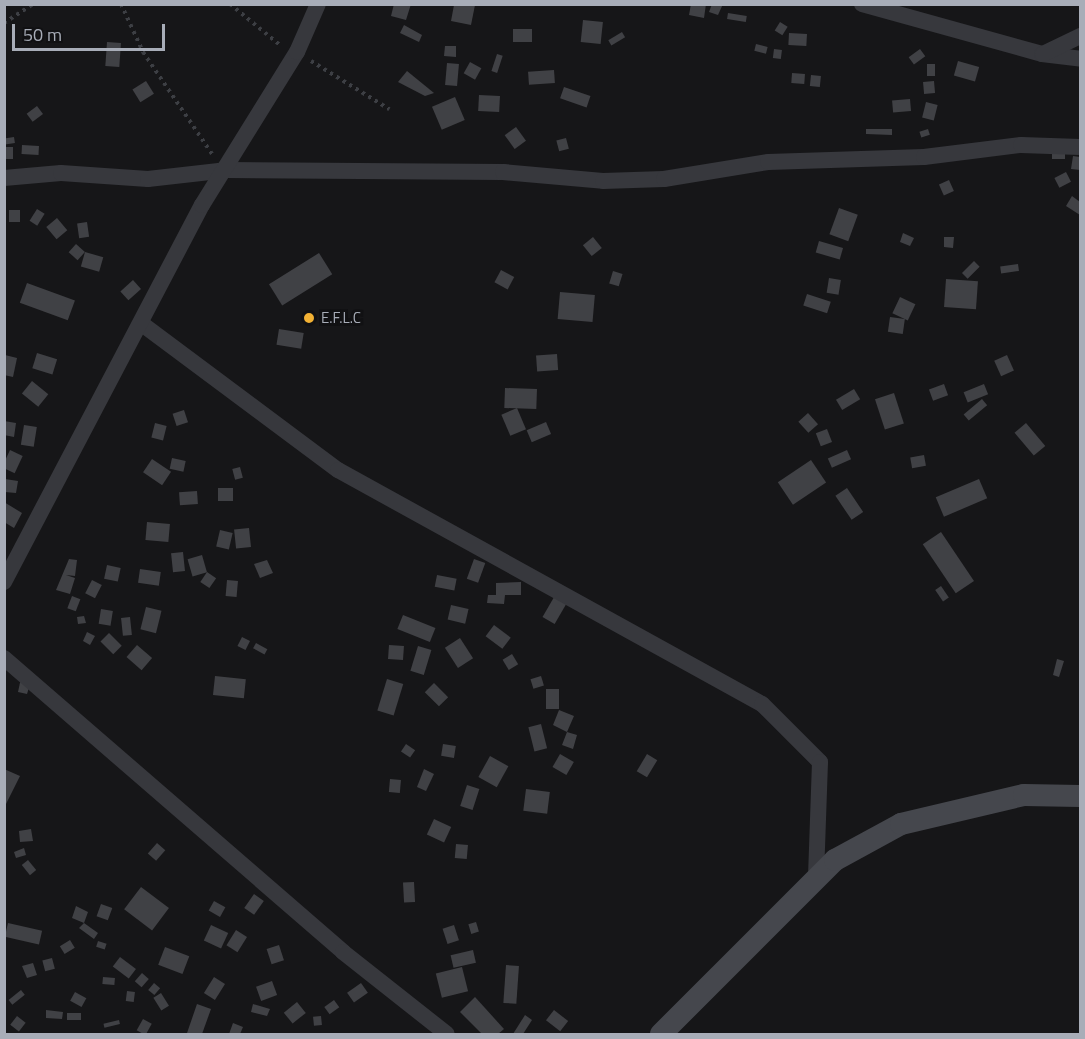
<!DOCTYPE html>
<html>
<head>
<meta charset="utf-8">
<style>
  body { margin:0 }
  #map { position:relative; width:1085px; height:1039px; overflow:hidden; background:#161618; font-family:"Titillium Web",sans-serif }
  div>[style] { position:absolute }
  .building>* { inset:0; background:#404145; transform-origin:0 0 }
  .path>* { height:4px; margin-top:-2px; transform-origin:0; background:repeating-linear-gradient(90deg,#3d3f44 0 3px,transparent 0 7.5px) }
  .street>* { height:16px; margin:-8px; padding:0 8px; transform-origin:8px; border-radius:8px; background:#37383d }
  .secondary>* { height:22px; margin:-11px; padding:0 11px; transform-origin:11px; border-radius:11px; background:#45474d }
  .dots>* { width:16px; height:16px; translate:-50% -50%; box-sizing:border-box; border:3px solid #111113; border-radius:50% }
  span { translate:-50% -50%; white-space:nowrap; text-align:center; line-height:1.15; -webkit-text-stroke:6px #111113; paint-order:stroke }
  .poi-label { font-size:15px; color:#a8adb8 }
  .left { translate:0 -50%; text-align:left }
  .frame { position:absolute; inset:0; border:6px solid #a8adb8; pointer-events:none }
  .scale { position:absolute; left:12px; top:24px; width:153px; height:27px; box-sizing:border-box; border:3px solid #a8adb8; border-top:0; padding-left:8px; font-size:18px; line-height:21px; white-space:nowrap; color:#a8adb8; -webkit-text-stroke:4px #111113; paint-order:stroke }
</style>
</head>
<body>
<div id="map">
  <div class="building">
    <div style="clip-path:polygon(394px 4px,411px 4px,406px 20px,391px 16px)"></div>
    <div style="clip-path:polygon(691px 4px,706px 4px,704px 18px,689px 15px)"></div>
    <div style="clip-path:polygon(712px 4px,723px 4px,718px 15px,709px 12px)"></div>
    <div style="clip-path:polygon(454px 5px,475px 5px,471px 25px,451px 21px)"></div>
    <div style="left:728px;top:13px;width:19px;height:6px;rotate:9deg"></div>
    <div style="left:583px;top:20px;width:20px;height:22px;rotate:6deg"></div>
    <div style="left:780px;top:22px;width:9px;height:10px;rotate:32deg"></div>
    <div style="clip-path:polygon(404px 25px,422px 35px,419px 42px,400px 33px)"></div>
    <div style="left:513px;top:29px;width:19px;height:13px"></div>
    <div style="left:622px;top:32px;width:6px;height:16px;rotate:59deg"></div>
    <div style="left:789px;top:33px;width:18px;height:12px;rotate:3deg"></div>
    <div style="left:107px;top:42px;width:14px;height:24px;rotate:4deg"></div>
    <div style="left:756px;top:44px;width:12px;height:7px;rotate:14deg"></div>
    <div style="clip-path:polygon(445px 46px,456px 46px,456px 57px,444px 56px)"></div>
    <div style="left:774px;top:49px;width:8px;height:9px;rotate:7deg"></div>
    <div style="left:920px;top:49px;width:9px;height:14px;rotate:54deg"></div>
    <div style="left:497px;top:54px;width:6px;height:18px;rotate:18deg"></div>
    <div style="left:958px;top:61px;width:22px;height:15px;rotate:16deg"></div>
    <div style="left:470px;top:62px;width:13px;height:13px;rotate:29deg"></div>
    <div style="left:447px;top:63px;width:12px;height:22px;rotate:5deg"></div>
    <div style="left:927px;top:64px;width:8px;height:12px"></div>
    <div style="left:554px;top:70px;width:13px;height:26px;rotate:86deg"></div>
    <div style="clip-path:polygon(407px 71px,434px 93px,425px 96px,398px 82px)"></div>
    <div style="left:792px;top:73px;width:13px;height:10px;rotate:4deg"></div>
    <div style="left:811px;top:75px;width:10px;height:11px;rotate:6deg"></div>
    <div style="left:146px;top:81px;width:15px;height:16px;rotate:58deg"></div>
    <div style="left:934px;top:81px;width:12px;height:11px;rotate:85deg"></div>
    <div style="left:564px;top:87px;width:28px;height:12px;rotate:19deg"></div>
    <div style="left:479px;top:95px;width:21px;height:16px;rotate:3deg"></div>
    <div style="left:455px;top:97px;width:25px;height:25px;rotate:67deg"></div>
    <div style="left:910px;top:99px;width:12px;height:18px;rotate:85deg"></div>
    <div style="left:926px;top:102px;width:12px;height:16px;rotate:14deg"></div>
    <div style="left:37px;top:106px;width:10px;height:13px;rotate:53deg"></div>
    <div style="left:516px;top:127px;width:17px;height:14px;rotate:54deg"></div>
    <div style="clip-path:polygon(866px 129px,892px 129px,892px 135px,866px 134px)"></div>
    <div style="left:928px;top:129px;width:6px;height:9px;rotate:72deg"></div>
    <div style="left:14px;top:137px;width:6px;height:10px;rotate:81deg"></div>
    <div style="left:566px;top:138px;width:11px;height:10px;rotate:75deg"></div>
    <div style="left:22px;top:145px;width:17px;height:9px;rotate:3deg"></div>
    <div style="left:4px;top:147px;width:9px;height:12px"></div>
    <div style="left:1052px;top:151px;width:13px;height:8px"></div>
    <div style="clip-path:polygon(1073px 156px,1080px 157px,1080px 170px,1071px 169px)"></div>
    <div style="left:1066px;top:172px;width:11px;height:13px;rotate:63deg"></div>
    <div style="left:949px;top:180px;width:12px;height:11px;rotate:66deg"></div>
    <div style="clip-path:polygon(1072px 196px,1080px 202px,1080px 215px,1066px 206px)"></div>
    <div style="left:839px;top:208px;width:20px;height:28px;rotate:20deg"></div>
    <div style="left:37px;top:209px;width:9px;height:14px;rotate:32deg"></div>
    <div style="left:9px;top:210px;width:11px;height:12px"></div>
    <div style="left:57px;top:218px;width:16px;height:14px;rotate:50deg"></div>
    <div style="left:87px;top:222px;width:15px;height:10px;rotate:82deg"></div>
    <div style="clip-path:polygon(903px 233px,914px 238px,910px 246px,900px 242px)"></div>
    <div style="left:593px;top:237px;width:14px;height:13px;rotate:51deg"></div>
    <div style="clip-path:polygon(944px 237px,954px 237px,953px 248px,944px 247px)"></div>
    <div style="left:819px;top:241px;width:25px;height:12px;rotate:16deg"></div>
    <div style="left:76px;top:244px;width:12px;height:11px;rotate:42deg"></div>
    <div style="left:85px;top:252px;width:19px;height:15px;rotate:16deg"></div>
    <div style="left:319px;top:253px;width:25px;height:59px;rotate:58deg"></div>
    <div style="left:974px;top:261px;width:8px;height:17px;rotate:45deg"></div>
    <div style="left:1018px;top:264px;width:7px;height:18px;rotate:82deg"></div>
    <div style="left:501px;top:270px;width:15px;height:14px;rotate:28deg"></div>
    <div style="left:613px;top:271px;width:10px;height:13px;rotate:17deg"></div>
    <div style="left:829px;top:278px;width:12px;height:15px;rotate:9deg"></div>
    <div style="left:946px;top:279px;width:32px;height:28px;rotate:4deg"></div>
    <div style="left:133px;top:280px;width:12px;height:17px;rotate:48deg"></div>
    <div style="left:27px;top:283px;width:51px;height:21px;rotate:20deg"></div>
    <div style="left:560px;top:292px;width:35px;height:27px;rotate:5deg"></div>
    <div style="left:807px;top:294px;width:25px;height:12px;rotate:18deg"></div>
    <div style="left:900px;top:297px;width:17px;height:18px;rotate:25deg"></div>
    <div style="left:890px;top:317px;width:15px;height:15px;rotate:8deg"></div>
    <div style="left:279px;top:329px;width:25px;height:16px;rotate:9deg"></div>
    <div style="left:37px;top:353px;width:21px;height:16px;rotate:17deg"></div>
    <div style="left:557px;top:354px;width:16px;height:21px;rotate:86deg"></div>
    <div style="clip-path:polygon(5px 355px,17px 358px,13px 377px,4px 375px)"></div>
    <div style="left:1007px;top:355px;width:17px;height:14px;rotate:66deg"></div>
    <div style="left:32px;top:381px;width:21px;height:16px;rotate:39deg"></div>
    <div style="left:944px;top:384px;width:12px;height:16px;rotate:70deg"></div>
    <div style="left:984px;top:384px;width:11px;height:22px;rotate:68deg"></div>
    <div style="left:505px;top:388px;width:32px;height:20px;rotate:2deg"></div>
    <div style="left:854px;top:389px;width:12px;height:21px;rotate:59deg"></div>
    <div style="left:894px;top:393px;width:32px;height:20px;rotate:72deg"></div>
    <div style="left:982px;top:399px;width:8px;height:24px;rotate:50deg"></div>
    <div style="left:517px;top:408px;width:23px;height:17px;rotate:67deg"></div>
    <div style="left:184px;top:410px;width:13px;height:12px;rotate:72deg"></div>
    <div style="left:808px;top:413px;width:15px;height:13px;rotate:48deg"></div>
    <div style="clip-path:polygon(4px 421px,16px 423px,14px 437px,4px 435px)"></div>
    <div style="left:546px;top:422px;width:13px;height:21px;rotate:67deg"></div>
    <div style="left:155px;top:423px;width:12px;height:15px;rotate:14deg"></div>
    <div style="left:1026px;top:423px;width:30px;height:15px;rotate:50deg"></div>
    <div style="left:24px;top:425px;width:13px;height:20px;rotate:9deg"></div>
    <div style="left:827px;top:429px;width:14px;height:12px;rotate:69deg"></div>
    <div style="left:10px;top:450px;width:14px;height:19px;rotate:25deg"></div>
    <div style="left:847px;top:450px;width:10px;height:21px;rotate:66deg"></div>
    <div style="left:924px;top:455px;width:11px;height:14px;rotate:80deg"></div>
    <div style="left:172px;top:458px;width:14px;height:11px;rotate:12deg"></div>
    <div style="left:152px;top:459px;width:23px;height:16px;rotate:34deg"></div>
    <div style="left:811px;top:460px;width:27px;height:40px;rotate:56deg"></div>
    <div style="left:240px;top:467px;width:11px;height:8px;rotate:75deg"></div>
    <div style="clip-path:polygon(5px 479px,18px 481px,16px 493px,5px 492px)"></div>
    <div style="left:979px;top:479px;width:21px;height:47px;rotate:67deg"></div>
    <div style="left:218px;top:488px;width:15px;height:13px"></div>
    <div style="left:847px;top:488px;width:29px;height:14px;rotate:56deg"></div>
    <div style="left:197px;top:491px;width:13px;height:18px;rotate:86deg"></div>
    <div style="clip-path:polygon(4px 502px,22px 513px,14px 528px,4px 522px)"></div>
    <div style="left:147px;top:522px;width:23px;height:18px;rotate:5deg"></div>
    <div style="left:249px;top:528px;width:19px;height:15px;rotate:84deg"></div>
    <div style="left:220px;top:530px;width:13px;height:17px;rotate:13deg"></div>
    <div style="left:941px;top:532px;width:59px;height:22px;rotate:56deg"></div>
    <div style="left:183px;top:552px;width:19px;height:12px;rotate:84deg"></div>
    <div style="left:202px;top:555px;width:18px;height:15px;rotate:74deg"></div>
    <div style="clip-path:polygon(69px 559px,77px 560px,75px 576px,66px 575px,75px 578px,70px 594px,56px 590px)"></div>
    <div style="left:474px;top:559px;width:12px;height:21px;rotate:20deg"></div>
    <div style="clip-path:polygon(267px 560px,273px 573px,260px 578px,254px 564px)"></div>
    <div style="left:107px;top:565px;width:14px;height:14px;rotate:12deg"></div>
    <div style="left:140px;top:569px;width:21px;height:14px;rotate:8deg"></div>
    <div style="left:207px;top:572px;width:11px;height:12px;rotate:34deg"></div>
    <div style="left:437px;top:575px;width:20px;height:12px;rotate:11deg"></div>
    <div style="left:92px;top:580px;width:11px;height:15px;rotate:27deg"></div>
    <div style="left:227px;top:580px;width:11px;height:16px;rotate:5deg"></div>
    <div style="clip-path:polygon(521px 582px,521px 595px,505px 595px,504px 604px,487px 603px,488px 595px,496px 595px,496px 583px)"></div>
    <div style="left:941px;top:586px;width:14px;height:7px;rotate:56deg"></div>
    <div style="left:557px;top:592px;width:14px;height:29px;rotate:30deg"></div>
    <div style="left:72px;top:596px;width:9px;height:13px;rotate:21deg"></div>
    <div style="left:451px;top:605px;width:18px;height:15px;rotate:13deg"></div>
    <div style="left:146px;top:607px;width:16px;height:23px;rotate:14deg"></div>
    <div style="left:101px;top:609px;width:12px;height:15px;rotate:9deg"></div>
    <div style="left:403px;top:615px;width:35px;height:15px;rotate:22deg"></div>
    <div style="clip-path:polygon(84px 616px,86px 623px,78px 624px,77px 617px)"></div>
    <div style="left:130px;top:617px;width:18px;height:9px;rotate:84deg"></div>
    <div style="left:494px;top:625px;width:21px;height:14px;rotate:37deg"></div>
    <div style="clip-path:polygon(87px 632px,95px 636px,90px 645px,83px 641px)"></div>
    <div style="left:109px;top:633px;width:18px;height:12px;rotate:45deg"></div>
    <div style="left:242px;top:637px;width:9px;height:10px;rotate:27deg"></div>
    <div style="left:460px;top:638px;width:24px;height:18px;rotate:57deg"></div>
    <div style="left:256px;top:643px;width:13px;height:6px;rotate:29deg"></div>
    <div style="left:137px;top:645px;width:20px;height:16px;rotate:41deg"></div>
    <div style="left:389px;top:645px;width:15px;height:14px;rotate:4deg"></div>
    <div style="left:418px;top:646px;width:14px;height:26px;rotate:17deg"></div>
    <div style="left:512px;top:654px;width:12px;height:11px;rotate:59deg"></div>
    <div style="clip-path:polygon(1057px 659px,1064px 661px,1059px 677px,1053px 675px)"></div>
    <div style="left:215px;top:676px;width:31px;height:19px;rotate:6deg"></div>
    <div style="left:541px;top:676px;width:10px;height:11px;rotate:73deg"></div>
    <div style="clip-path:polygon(21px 678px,31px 681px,27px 694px,18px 692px)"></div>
    <div style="left:387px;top:679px;width:17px;height:33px;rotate:17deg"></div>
    <div style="left:434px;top:683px;width:20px;height:13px;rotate:45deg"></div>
    <div style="left:546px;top:689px;width:13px;height:20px"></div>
    <div style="clip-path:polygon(559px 710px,574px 716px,567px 732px,577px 735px,573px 749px,562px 745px,567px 732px,553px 725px)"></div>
    <div style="left:541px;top:724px;width:25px;height:13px;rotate:76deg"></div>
    <div style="left:406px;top:744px;width:11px;height:9px;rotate:34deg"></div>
    <div style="left:443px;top:744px;width:13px;height:12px;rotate:9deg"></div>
    <div style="left:560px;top:754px;width:16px;height:15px;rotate:30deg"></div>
    <div style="left:647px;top:754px;width:12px;height:20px;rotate:31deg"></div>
    <div style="left:490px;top:756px;width:21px;height:24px;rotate:29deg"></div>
    <div style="clip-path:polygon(4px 769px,20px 776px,4px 808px)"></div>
    <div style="clip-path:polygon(424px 769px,434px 774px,426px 791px,417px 787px)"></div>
    <div style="left:390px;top:779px;width:11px;height:13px;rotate:5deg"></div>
    <div style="left:467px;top:785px;width:13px;height:22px;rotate:18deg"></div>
    <div style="left:526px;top:789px;width:24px;height:22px;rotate:7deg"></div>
    <div style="left:434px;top:819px;width:19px;height:17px;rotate:25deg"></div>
    <div style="clip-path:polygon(31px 829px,33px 841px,20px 842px,19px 831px)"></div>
    <div style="left:157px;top:843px;width:11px;height:14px;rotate:41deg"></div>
    <div style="left:456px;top:844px;width:12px;height:14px;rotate:5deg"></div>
    <div style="clip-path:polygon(24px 848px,26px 855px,16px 858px,14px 852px)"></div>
    <div style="left:28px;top:860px;width:13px;height:8px;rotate:51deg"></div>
    <div style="left:414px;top:882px;width:20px;height:11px;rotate:87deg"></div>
    <div style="left:141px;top:887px;width:35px;height:28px;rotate:37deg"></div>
    <div style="left:254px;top:894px;width:12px;height:17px;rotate:35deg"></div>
    <div style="left:214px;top:901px;width:13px;height:11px;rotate:29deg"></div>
    <div style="left:101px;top:904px;width:12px;height:13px;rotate:20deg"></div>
    <div style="clip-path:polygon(76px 906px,88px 912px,84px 923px,98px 933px,94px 939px,79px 928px,84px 923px,72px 918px)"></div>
    <div style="left:476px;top:922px;width:10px;height:8px;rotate:73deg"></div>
    <div style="left:8px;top:923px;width:35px;height:14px;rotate:13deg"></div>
    <div style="left:211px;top:925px;width:19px;height:17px;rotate:25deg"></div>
    <div style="left:454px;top:925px;width:16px;height:12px;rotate:72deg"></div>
    <div style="left:236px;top:930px;width:13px;height:18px;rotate:32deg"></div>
    <div style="left:70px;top:940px;width:9px;height:12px;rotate:58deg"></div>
    <div style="left:98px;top:941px;width:9px;height:6px;rotate:18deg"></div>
    <div style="left:279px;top:945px;width:16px;height:13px;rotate:72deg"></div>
    <div style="left:165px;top:947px;width:26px;height:19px;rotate:21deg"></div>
    <div style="left:473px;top:950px;width:13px;height:23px;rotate:77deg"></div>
    <div style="left:120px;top:957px;width:20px;height:12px;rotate:37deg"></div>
    <div style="left:52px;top:958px;width:11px;height:10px;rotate:75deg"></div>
    <div style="clip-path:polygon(33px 963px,37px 975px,27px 978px,22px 966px)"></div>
    <div style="left:506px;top:965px;width:13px;height:38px;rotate:4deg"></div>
    <div style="left:462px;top:967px;width:25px;height:27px;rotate:76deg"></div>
    <div style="left:142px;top:973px;width:9px;height:11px;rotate:41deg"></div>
    <div style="left:103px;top:977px;width:12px;height:7px;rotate:5deg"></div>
    <div style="left:214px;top:977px;width:13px;height:19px;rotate:32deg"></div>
    <div style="left:272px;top:981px;width:15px;height:17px;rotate:70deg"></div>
    <div style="left:154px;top:983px;width:8px;height:9px;rotate:40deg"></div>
    <div style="left:361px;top:983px;width:12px;height:17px;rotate:55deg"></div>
    <div style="left:21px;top:990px;width:6px;height:16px;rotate:51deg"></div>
    <div style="left:127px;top:991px;width:8px;height:10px;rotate:7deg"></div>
    <div style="left:75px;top:992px;width:13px;height:10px;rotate:29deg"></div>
    <div style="left:161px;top:993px;width:15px;height:9px;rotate:58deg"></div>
    <div style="clip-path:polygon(475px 997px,504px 1029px,498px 1034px,482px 1034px,460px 1012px)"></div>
    <div style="left:334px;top:1000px;width:9px;height:12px;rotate:54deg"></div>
    <div style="left:297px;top:1002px;width:14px;height:17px;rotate:51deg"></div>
    <div style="clip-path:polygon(197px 1004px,211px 1009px,202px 1034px,191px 1034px,187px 1033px)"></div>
    <div style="clip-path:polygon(253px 1004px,270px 1009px,267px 1016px,251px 1012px)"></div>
    <div style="clip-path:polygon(46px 1010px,63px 1012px,62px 1019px,46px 1018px)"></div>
    <div style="left:554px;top:1010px;width:18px;height:13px;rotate:38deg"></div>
    <div style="left:67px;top:1013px;width:14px;height:7px"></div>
    <div style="clip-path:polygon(525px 1015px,532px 1020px,523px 1034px,513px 1034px)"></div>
    <div style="left:17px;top:1016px;width:11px;height:11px;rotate:38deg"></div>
    <div style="left:321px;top:1016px;width:9px;height:8px;rotate:84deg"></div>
    <div style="left:143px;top:1019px;width:10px;height:13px;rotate:29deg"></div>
    <div style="left:119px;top:1020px;width:4px;height:16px;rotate:76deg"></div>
    <div style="clip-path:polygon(233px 1023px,243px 1027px,240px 1034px,229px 1034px)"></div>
  </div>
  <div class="path">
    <div style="left:121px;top:4px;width:53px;rotate:65.4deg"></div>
    <div style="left:143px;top:52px;width:123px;rotate:55.9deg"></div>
    <div style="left:230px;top:4px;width:65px;rotate:39.4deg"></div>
    <div style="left:4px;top:23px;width:35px;rotate:-33deg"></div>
    <div style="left:311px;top:61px;width:92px;rotate:31.6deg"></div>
  </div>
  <div class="street">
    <div style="left:862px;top:4px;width:187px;rotate:15.5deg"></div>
    <div style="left:1042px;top:54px;width:38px;rotate:7deg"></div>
    <div style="left:1043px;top:54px;width:41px;rotate:-25.9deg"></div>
    <div style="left:4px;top:178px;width:57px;rotate:-5deg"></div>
    <div style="left:61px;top:173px;width:87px;rotate:3.9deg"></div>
    <div style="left:148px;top:179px;width:80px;rotate:-6.5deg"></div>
    <div style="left:227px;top:170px;width:276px;rotate:0.4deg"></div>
    <div style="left:503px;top:172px;width:100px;rotate:5.1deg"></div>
    <div style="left:603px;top:181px;width:61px;rotate:-1.9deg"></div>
    <div style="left:664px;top:179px;width:105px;rotate:-9.3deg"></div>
    <div style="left:768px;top:162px;width:156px;rotate:-1.8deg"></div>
    <div style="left:924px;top:157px;width:98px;rotate:-7.1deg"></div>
    <div style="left:1021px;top:145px;width:59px;rotate:1.9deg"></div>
    <div style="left:142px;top:324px;width:244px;rotate:36.7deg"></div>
    <div style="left:338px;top:470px;width:484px;rotate:28.9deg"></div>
    <div style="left:762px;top:704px;width:82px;rotate:45deg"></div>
    <div style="left:820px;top:762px;width:117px;rotate:92deg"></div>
    <div style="left:4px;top:582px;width:426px;rotate:-62.3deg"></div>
    <div style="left:202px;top:205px;width:180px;rotate:-58.2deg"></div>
    <div style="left:297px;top:52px;width:52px;rotate:-66.4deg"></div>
    <div style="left:4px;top:658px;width:449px;rotate:40.9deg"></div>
    <div style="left:343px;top:952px;width:132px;rotate:38.3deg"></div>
  </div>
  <div class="secondary">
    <div style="left:661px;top:1034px;width:246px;rotate:-45deg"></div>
    <div style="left:835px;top:860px;width:75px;rotate:-28.6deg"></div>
    <div style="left:901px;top:824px;width:126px;rotate:-13.3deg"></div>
    <div style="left:1024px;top:795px;width:56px;rotate:1deg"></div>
  </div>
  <div class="dots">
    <div style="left:309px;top:318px;background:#f2b134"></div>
  </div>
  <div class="poi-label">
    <span class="left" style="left:321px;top:318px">E.F.L.C</span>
  </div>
  <div class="frame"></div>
  <div class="scale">50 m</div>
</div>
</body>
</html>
